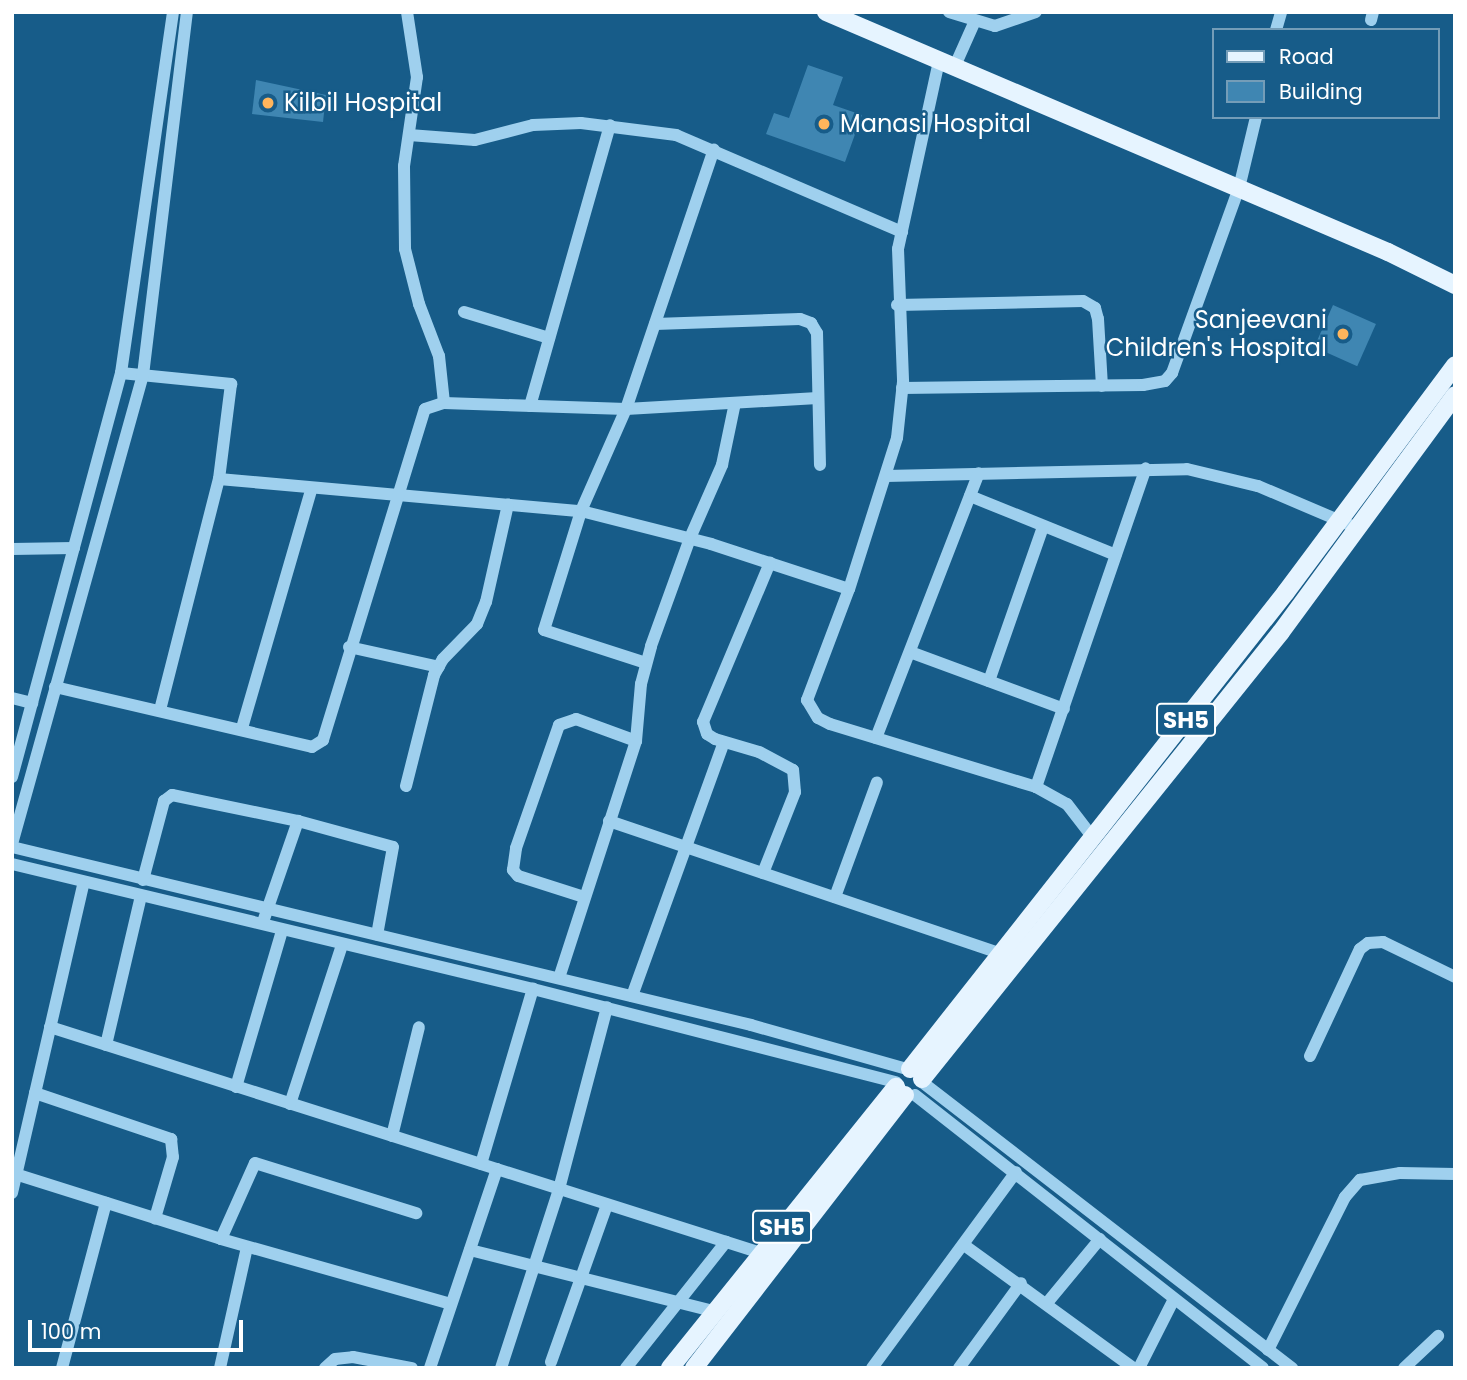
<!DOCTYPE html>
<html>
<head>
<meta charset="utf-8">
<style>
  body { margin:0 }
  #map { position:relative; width:1467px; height:1380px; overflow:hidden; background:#175c89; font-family:Poppins,sans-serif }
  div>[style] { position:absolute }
  .building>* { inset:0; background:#3f86b2; transform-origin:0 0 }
  .minor>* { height:12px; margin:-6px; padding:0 6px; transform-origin:6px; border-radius:6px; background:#9fd0ee }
  .major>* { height:18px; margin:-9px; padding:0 9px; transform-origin:9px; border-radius:9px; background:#e6f4ff }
  .dots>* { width:19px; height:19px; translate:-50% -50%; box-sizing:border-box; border:4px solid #175c89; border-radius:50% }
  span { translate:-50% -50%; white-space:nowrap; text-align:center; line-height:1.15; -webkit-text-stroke:5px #175c89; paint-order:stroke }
  .shield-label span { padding:2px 5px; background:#175c89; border:2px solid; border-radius:5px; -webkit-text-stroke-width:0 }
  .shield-label { font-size:23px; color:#fff; font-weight:700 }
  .poi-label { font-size:24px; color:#fff }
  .left { translate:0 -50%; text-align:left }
  .right { translate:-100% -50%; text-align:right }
  .frame { position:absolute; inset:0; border:14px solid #fff; pointer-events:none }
  .legend { position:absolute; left:1212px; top:28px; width:228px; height:91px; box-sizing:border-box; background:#175c89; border:2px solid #749db8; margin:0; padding:9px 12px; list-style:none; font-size:21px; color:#fff }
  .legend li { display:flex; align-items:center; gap:14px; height:35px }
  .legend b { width:35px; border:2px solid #749db8 }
  .scale { position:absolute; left:28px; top:1320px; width:215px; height:32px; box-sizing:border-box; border:4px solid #fff; border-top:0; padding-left:9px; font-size:21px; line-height:24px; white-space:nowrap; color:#fff; -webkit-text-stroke:5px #175c89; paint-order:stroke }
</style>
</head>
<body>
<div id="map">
  <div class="building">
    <div style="clip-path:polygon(808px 65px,843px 77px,833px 105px,862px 115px,845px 162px,766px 134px,774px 113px,789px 118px)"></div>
    <div style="clip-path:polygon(256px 80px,326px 95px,323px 122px,252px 114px)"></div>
    <div style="left:1333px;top:305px;width:47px;height:46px;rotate:24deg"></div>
  </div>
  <div class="minor">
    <div style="left:407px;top:12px;width:66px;rotate:81.3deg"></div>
    <div style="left:417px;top:77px;width:90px;rotate:98.3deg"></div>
    <div style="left:404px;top:166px;width:83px;rotate:89.3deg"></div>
    <div style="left:405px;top:249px;width:57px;rotate:75.7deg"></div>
    <div style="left:419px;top:304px;width:56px;rotate:69deg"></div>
    <div style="left:439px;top:356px;width:47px;rotate:83.9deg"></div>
    <div style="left:949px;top:12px;width:48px;rotate:16.9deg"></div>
    <div style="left:995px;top:26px;width:43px;rotate:-18.9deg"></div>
    <div style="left:1371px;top:20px;width:8px;rotate:-76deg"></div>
    <div style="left:1276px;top:30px;width:19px;rotate:-74deg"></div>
    <div style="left:939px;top:61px;width:192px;rotate:102.3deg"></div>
    <div style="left:898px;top:249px;width:133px;rotate:87.8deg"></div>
    <div style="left:903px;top:382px;width:56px;rotate:96.1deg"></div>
    <div style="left:897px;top:438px;width:158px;rotate:107.6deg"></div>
    <div style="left:849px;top:589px;width:119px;rotate:110.7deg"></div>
    <div style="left:807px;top:700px;width:21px;rotate:59deg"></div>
    <div style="left:818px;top:718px;width:13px;rotate:27deg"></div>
    <div style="left:830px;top:724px;width:215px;rotate:17deg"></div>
    <div style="left:1036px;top:787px;width:35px;rotate:29deg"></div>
    <div style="left:1067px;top:804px;width:44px;rotate:52.4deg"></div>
    <div style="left:954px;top:68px;width:49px;rotate:-66deg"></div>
    <div style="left:409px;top:135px;width:66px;rotate:4.3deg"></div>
    <div style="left:475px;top:140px;width:60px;rotate:-14.5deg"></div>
    <div style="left:533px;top:125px;width:48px;rotate:-2.4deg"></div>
    <div style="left:581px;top:123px;width:96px;rotate:7.2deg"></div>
    <div style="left:676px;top:135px;width:246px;rotate:23.2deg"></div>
    <div style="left:897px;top:305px;width:186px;rotate:-1.2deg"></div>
    <div style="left:1083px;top:301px;width:14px;rotate:30deg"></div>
    <div style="left:1095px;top:308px;width:11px;rotate:75deg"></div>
    <div style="left:1098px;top:319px;width:67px;rotate:86.6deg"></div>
    <div style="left:464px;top:312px;width:89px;rotate:17deg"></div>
    <div style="left:655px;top:324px;width:145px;rotate:-2deg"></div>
    <div style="left:800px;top:319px;width:12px;rotate:20deg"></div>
    <div style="left:811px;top:323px;width:12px;rotate:59deg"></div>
    <div style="left:817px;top:333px;width:132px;rotate:88.7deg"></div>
    <div style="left:121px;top:373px;width:111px;rotate:5.7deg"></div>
    <div style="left:231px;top:384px;width:96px;rotate:97.2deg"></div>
    <div style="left:219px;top:479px;width:363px;rotate:5.1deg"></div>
    <div style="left:581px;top:511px;width:134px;rotate:14.2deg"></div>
    <div style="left:711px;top:544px;width:145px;rotate:18.1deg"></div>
    <div style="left:902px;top:388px;width:241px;rotate:-0.7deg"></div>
    <div style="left:1143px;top:385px;width:22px;rotate:-10deg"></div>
    <div style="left:1165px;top:381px;width:11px;rotate:-49deg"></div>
    <div style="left:1172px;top:373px;width:197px;rotate:-70.1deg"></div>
    <div style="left:1239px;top:188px;width:73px;rotate:-76.5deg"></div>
    <div style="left:530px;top:406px;width:292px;rotate:-74.1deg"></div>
    <div style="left:886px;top:476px;width:301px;rotate:-1.3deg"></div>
    <div style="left:1187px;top:469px;width:73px;rotate:13.5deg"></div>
    <div style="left:1258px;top:486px;width:108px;rotate:23deg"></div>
    <div style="left:970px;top:496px;width:157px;rotate:22deg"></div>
    <div style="left:12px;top:549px;width:62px;rotate:-0.9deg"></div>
    <div style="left:349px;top:647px;width:92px;rotate:12.5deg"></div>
    <div style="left:910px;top:652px;width:164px;rotate:20.3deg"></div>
    <div style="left:646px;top:663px;width:107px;rotate:-162.1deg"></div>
    <div style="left:544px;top:630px;width:125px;rotate:-72.7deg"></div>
    <div style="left:581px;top:511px;width:111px;rotate:-66.2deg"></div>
    <div style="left:626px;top:409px;width:274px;rotate:-71.3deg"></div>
    <div style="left:989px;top:681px;width:163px;rotate:-70.7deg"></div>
    <div style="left:55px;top:687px;width:264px;rotate:13.1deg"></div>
    <div style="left:312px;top:747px;width:13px;rotate:-32deg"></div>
    <div style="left:323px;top:740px;width:346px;rotate:-72.9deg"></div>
    <div style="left:425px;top:409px;width:20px;rotate:-18deg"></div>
    <div style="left:444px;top:403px;width:182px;rotate:1.9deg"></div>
    <div style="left:626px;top:409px;width:192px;rotate:-3.3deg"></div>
    <div style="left:12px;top:698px;width:21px;rotate:14deg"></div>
    <div style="left:160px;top:710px;width:238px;rotate:-75.7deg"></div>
    <div style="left:242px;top:728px;width:248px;rotate:-73.8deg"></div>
    <div style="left:876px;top:738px;width:284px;rotate:-68.8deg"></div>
    <div style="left:12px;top:777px;width:418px;rotate:-74.9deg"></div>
    <div style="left:121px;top:373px;width:365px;rotate:-81.8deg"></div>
    <div style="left:406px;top:786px;width:114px;rotate:-75.8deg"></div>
    <div style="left:434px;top:675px;width:18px;rotate:-61deg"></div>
    <div style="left:443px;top:659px;width:49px;rotate:-45.8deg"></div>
    <div style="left:477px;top:624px;width:24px;rotate:-68deg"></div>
    <div style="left:486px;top:602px;width:100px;rotate:-77.3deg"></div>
    <div style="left:1036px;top:787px;width:337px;rotate:-71deg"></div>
    <div style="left:609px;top:821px;width:416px;rotate:18.7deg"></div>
    <div style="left:12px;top:844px;width:487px;rotate:-74.4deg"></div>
    <div style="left:143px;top:375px;width:366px;rotate:-83.1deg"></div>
    <div style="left:12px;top:847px;width:760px;rotate:13.54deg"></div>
    <div style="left:751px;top:1025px;width:161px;rotate:15.8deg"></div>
    <div style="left:12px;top:864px;width:536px;rotate:13.49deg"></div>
    <div style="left:533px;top:989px;width:375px;rotate:14.4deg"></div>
    <div style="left:763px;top:873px;width:87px;rotate:-68.4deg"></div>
    <div style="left:795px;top:792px;width:22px;rotate:-95deg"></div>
    <div style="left:793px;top:770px;width:38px;rotate:-152deg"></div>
    <div style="left:759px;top:752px;width:46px;rotate:-163.5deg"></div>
    <div style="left:715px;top:739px;width:9px;rotate:-148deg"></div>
    <div style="left:707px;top:734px;width:13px;rotate:-108deg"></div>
    <div style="left:703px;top:722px;width:173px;rotate:-67.2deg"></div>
    <div style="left:143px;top:880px;width:82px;rotate:-75.1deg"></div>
    <div style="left:164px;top:801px;width:10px;rotate:-37deg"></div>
    <div style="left:172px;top:795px;width:129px;rotate:11.7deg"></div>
    <div style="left:298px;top:821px;width:98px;rotate:15.3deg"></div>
    <div style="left:393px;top:847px;width:89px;rotate:100.3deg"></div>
    <div style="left:584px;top:897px;width:69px;rotate:-162.3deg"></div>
    <div style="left:518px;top:876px;width:8px;rotate:-130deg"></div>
    <div style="left:513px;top:870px;width:22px;rotate:-82deg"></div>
    <div style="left:516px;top:848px;width:130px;rotate:-70.7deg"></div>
    <div style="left:559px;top:725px;width:18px;rotate:-19deg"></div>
    <div style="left:576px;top:719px;width:64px;rotate:20.1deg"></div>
    <div style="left:835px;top:897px;width:122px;rotate:-69.9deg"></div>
    <div style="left:264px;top:919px;width:104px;rotate:-70.9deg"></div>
    <div style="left:559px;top:978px;width:249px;rotate:-72deg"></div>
    <div style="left:636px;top:741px;width:57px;rotate:-85deg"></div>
    <div style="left:641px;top:684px;width:39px;rotate:-75deg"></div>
    <div style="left:651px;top:646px;width:115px;rotate:-70.1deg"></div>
    <div style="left:690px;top:538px;width:80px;rotate:-66.3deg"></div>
    <div style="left:722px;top:465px;width:63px;rotate:-78.2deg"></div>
    <div style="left:632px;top:996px;width:270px;rotate:-70.1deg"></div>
    <div style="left:50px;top:1027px;width:746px;rotate:17.63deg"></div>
    <div style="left:106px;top:1045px;width:153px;rotate:-76.8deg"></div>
    <div style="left:1310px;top:1056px;width:118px;rotate:-65deg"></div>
    <div style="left:1360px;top:949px;width:10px;rotate:-37deg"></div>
    <div style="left:1368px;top:943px;width:15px;rotate:-4deg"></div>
    <div style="left:1383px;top:942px;width:80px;rotate:25.9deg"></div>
    <div style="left:922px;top:1082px;width:468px;rotate:37.7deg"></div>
    <div style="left:236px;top:1087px;width:163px;rotate:-73.6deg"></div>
    <div style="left:35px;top:1093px;width:144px;rotate:18.7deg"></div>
    <div style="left:171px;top:1139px;width:18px;rotate:84deg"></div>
    <div style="left:173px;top:1157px;width:64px;rotate:106.4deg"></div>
    <div style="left:915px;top:1095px;width:442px;rotate:38.1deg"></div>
    <div style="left:290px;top:1104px;width:167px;rotate:-71.9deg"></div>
    <div style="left:392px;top:1136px;width:112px;rotate:-76.1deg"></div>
    <div style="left:481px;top:1164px;width:183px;rotate:-73.5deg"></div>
    <div style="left:12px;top:1173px;width:219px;rotate:17.5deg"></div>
    <div style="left:221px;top:1239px;width:239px;rotate:15.8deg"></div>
    <div style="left:12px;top:1193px;width:319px;rotate:-77deg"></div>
    <div style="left:221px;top:1239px;width:83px;rotate:-65.9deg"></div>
    <div style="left:255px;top:1163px;width:169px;rotate:17.3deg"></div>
    <div style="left:964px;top:1245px;width:209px;rotate:36deg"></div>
    <div style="left:470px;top:1250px;width:251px;rotate:14.1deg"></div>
    <div style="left:1047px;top:1303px;width:83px;rotate:-50.4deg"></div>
    <div style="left:1268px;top:1350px;width:171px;rotate:-63.3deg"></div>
    <div style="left:1345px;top:1197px;width:23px;rotate:-49deg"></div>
    <div style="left:1360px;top:1180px;width:41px;rotate:-9.9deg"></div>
    <div style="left:1400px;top:1173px;width:55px;rotate:1deg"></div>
    <div style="left:551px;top:1362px;width:167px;rotate:-70.4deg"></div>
    <div style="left:62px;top:1368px;width:171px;rotate:-75.1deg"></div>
    <div style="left:220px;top:1368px;width:124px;rotate:-77.4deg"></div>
    <div style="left:325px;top:1368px;width:13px;rotate:-42deg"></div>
    <div style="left:335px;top:1359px;width:18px;rotate:-6deg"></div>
    <div style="left:353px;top:1357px;width:60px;rotate:10.6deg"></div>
    <div style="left:430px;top:1368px;width:210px;rotate:-71.4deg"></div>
    <div style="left:501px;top:1368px;width:188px;rotate:-72deg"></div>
    <div style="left:559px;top:1189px;width:188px;rotate:-75.2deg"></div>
    <div style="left:626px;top:1368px;width:161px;rotate:-51.6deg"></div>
    <div style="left:872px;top:1368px;width:243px;rotate:-53.7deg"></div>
    <div style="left:959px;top:1368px;width:105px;rotate:-53.9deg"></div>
    <div style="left:1139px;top:1368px;width:75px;rotate:-63.1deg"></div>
    <div style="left:1404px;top:1368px;width:47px;rotate:-43.3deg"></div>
  </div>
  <div class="major">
    <div style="left:826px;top:12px;width:611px;rotate:23.12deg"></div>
    <div style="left:1388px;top:252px;width:75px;rotate:26.2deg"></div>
    <div style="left:910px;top:1069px;width:607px;rotate:-51.75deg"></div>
    <div style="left:1286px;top:592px;width:283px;rotate:-53.3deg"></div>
    <div style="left:922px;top:1079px;width:573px;rotate:-51.23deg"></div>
    <div style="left:1281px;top:632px;width:294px;rotate:-53.7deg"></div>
    <div style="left:670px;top:1368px;width:361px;rotate:-51.2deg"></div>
    <div style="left:694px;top:1368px;width:345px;rotate:-52.3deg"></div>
  </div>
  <div class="dots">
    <div style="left:268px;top:103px;background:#ffb55c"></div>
    <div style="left:824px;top:124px;background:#ffb55c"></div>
    <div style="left:1343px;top:334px;background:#ffb55c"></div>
  </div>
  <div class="shield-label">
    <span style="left:1186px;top:720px">SH5</span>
    <span style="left:782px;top:1227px">SH5</span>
  </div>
  <div class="poi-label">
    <span class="left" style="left:284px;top:103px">Kilbil Hospital</span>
    <span class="left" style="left:840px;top:124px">Manasi Hospital</span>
    <span class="right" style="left:1327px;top:334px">Sanjeevani<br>Children's Hospital</span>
  </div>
  <div class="frame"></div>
  <ul class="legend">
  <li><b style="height:9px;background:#e6f4ff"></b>Road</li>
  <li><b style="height:19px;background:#3f86b2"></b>Building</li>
  </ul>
  <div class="scale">100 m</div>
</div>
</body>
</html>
